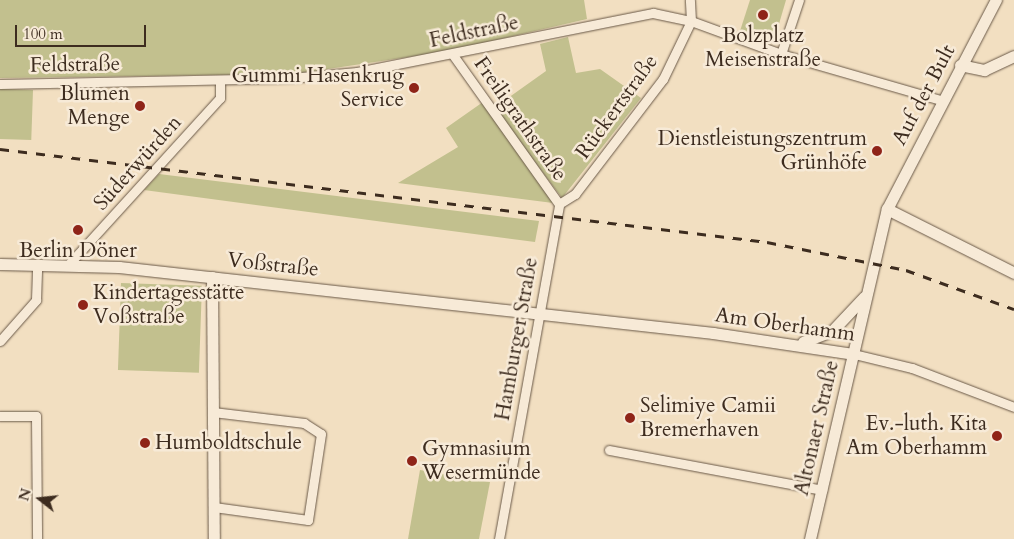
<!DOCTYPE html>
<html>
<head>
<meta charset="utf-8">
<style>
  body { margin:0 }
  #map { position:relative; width:1014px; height:539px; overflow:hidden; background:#f2dfc1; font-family:Cardo,serif }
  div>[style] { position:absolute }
  .green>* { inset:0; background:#c2c08e; transform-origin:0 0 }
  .roads { filter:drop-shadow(0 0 1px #6a5948) drop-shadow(0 0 1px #6a5948) }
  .minor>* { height:9px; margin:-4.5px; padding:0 4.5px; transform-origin:4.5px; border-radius:4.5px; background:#f7ead7 }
  .tertiary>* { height:11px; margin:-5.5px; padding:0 5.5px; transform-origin:5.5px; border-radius:5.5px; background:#f7ead7 }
  .rail>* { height:2.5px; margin-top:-1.25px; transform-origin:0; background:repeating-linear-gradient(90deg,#3d2c1f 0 9px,transparent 0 18px) }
  .dots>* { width:14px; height:14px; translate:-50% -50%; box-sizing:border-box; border:2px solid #f7ead7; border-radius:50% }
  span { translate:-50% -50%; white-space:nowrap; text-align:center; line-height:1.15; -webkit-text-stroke:5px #f7ead7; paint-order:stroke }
  .street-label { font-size:21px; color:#3d2c1f }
  .poi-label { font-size:21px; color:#3d2c1f }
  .right { translate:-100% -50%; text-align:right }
  .left { translate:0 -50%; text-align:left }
  .north { position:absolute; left:15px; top:474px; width:50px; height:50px; -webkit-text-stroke:4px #f7ead7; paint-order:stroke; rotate:286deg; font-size:14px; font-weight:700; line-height:20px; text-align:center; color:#3d2c1f }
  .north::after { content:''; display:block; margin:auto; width:18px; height:22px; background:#3d2c1f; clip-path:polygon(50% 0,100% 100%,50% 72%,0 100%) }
  .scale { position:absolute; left:15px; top:25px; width:131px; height:22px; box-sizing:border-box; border:2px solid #3d2c1f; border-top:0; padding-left:6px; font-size:15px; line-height:18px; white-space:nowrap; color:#3d2c1f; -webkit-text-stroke:4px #f7ead7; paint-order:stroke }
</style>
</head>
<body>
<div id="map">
  <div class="green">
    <div style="clip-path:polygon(0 0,584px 0,587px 19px,449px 51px,294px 74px,0 78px)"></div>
    <div style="clip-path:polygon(750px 0,786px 0,774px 41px,740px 31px)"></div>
    <div style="clip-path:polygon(568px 37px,576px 73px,600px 69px,641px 98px,562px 198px,494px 108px,546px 71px,540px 44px)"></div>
    <div style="left:33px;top:90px;width:50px;height:33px;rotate:92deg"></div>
    <div style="clip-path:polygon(483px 102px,553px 203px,398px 183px,458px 147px,446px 128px)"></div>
    <div style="clip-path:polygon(159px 174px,539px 221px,535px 242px,144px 190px)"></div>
    <div style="left:121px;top:283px;width:81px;height:87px;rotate:2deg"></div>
    <div style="clip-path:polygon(420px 470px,490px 482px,479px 539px,408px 539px)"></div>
  </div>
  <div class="roads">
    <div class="minor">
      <div style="left:781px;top:54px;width:57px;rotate:-71.6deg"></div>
      <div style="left:453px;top:55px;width:183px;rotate:54.6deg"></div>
      <div style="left:0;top:84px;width:291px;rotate:-1.2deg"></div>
      <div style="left:291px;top:78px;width:66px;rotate:-5.2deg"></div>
      <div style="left:357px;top:72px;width:302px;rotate:-11.3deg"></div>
      <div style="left:653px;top:13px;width:39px;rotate:12deg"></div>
      <div style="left:691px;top:21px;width:96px;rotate:20.1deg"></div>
      <div style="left:781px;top:54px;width:166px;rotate:16.1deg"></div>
      <div style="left:559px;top:204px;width:19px;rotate:-32deg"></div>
      <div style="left:575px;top:194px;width:145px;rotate:-52.6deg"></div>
      <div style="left:663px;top:79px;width:64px;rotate:-64.2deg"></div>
      <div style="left:691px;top:21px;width:21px;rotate:-93deg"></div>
      <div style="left:68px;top:265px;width:226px;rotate:-47.7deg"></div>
      <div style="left:220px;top:98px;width:18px;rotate:-90deg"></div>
      <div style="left:0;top:341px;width:55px;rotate:-48.7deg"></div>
      <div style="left:36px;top:300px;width:35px;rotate:-88deg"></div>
      <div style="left:854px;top:354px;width:60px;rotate:13.6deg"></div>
      <div style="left:912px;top:368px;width:109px;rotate:20.9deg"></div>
      <div style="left:213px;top:412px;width:92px;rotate:6.9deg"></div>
      <div style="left:304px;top:423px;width:20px;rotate:33deg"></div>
      <div style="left:321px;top:434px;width:87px;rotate:98.6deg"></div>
      <div style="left:308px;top:520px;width:95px;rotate:-172.1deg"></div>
      <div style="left:0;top:416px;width:36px"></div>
      <div style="left:36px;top:416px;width:123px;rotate:89.5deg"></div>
      <div style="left:609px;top:450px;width:217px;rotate:10.6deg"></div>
      <div style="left:499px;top:539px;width:340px;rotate:-79.8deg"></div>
    </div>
    <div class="tertiary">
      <div style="left:960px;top:65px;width:25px;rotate:12deg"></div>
      <div style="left:984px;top:70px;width:33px;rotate:-25deg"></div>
      <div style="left:887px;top:209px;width:142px;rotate:26.7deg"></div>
      <div style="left:0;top:264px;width:119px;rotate:1.4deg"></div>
      <div style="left:119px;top:267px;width:598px;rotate:6.34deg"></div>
      <div style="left:713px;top:333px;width:143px;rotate:8.5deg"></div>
      <div style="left:212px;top:277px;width:262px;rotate:89.6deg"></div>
      <div style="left:803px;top:342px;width:31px;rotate:-21deg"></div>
      <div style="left:832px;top:331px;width:47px;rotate:-46.7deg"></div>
      <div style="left:810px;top:539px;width:339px;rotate:-76.9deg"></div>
      <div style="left:887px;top:209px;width:236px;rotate:-62.5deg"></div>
    </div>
  </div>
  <div class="rail">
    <div style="left:0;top:149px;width:773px;rotate:6.91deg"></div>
    <div style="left:767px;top:242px;width:142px;rotate:11.4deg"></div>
    <div style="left:906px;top:270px;width:115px;rotate:19.9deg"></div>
  </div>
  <div class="dots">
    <div style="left:763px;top:15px;background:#8f2418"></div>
    <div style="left:414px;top:88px;background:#8f2418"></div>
    <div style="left:140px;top:106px;background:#8f2418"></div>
    <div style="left:877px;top:151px;background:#8f2418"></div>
    <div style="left:78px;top:230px;background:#8f2418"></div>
    <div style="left:83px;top:305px;background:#8f2418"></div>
    <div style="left:630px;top:418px;background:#8f2418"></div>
    <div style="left:997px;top:436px;background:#8f2418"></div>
    <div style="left:145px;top:443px;background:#8f2418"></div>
    <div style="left:412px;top:461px;background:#8f2418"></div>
  </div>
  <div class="street-label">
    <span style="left:474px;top:32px;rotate:-12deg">Feldstraße</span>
    <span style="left:75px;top:65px;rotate:-1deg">Feldstraße</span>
    <span style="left:924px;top:95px;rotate:-62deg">Auf der Bult</span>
    <span style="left:617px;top:107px;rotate:-54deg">Rückertstraße</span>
    <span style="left:520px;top:119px;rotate:55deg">Freiligrathstraße</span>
    <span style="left:138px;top:163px;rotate:-48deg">Süderwürden</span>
    <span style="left:273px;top:265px;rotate:6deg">Voßstraße</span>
    <span style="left:785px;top:325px;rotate:8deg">Am Oberhamm</span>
    <span style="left:517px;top:339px;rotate:-80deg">Hamburger Straße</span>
    <span style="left:817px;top:428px;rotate:-77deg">Altonaer Straße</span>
  </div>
  <div class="poi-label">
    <span style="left:763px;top:48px">Bolzplatz<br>Meisenstraße</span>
    <span class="right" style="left:404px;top:88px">Gummi Hasenkrug<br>Service</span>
    <span class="right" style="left:130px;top:106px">Blumen<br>Menge</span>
    <span class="right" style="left:867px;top:151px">Dienstleistungszentrum<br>Grünhöfe</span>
    <span style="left:78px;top:251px">Berlin Döner</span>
    <span class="left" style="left:93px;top:305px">Kindertagesstätte<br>Voßstraße</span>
    <span class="left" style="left:640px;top:418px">Selimiye Camii<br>Bremerhaven</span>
    <span class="right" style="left:987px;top:436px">Ev.-luth. Kita<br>Am Oberhamm</span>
    <span class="left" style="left:155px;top:443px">Humboldtschule</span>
    <span class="left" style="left:422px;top:461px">Gymnasium<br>Wesermünde</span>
  </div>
  <div class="north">N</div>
  <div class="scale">100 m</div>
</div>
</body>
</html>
